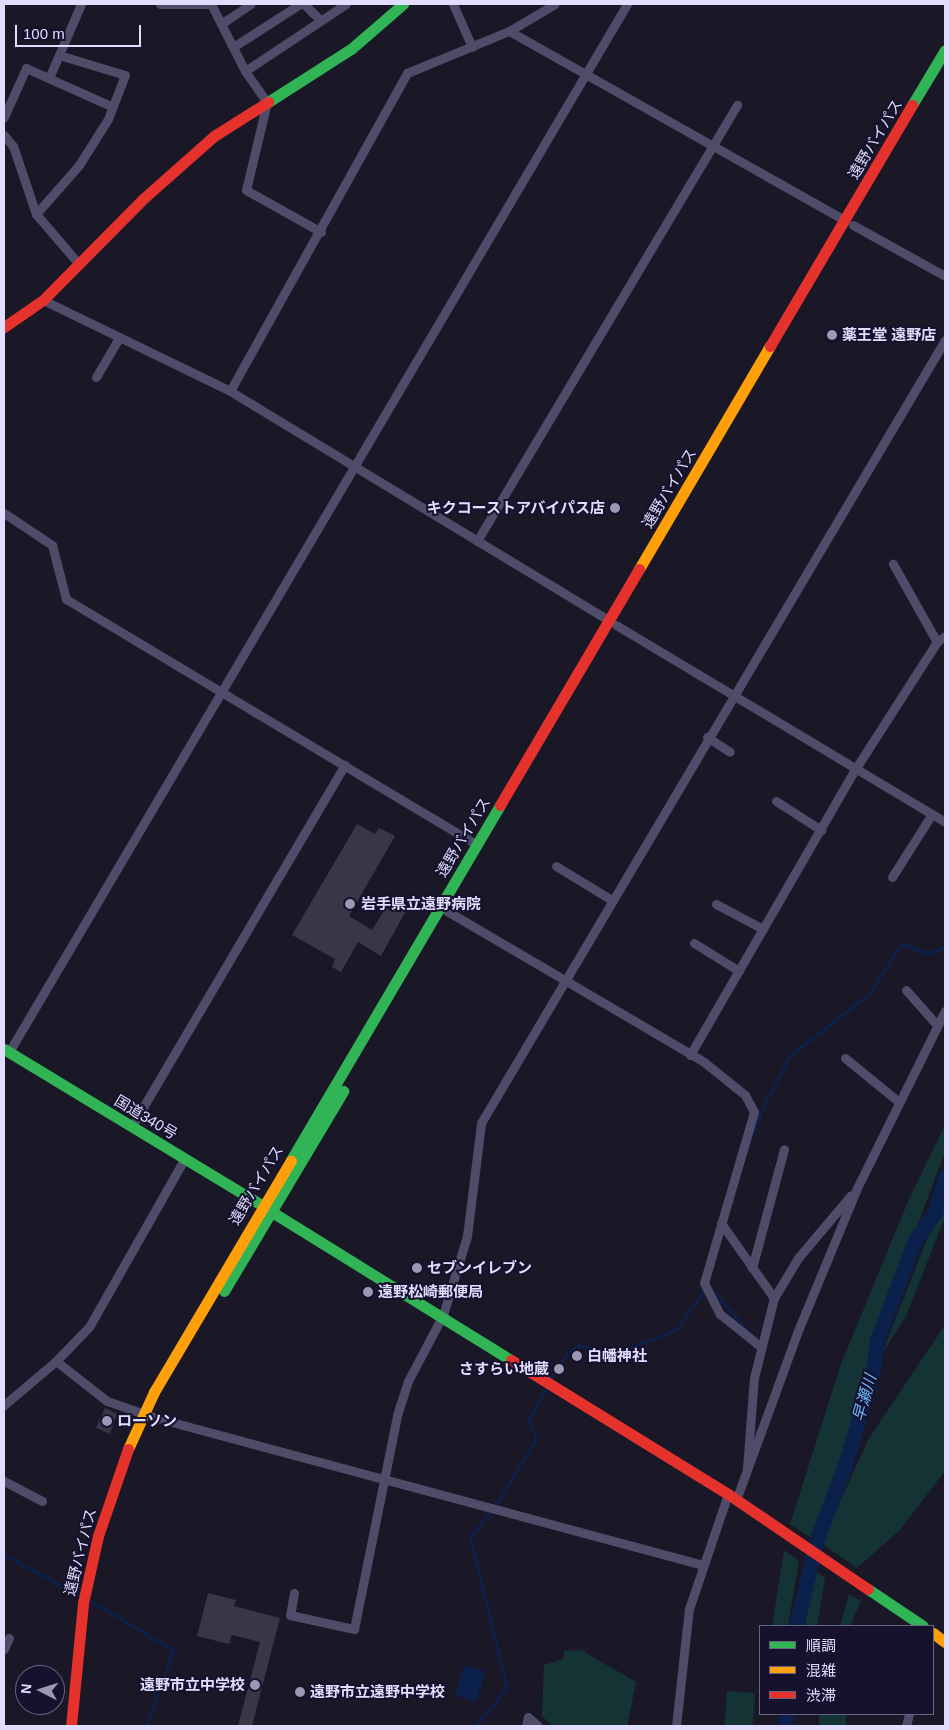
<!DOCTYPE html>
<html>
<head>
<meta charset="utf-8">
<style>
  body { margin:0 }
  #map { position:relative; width:949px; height:1730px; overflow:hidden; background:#1a1727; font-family:Arial,"Noto Sans JP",sans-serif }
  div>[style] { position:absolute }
  .green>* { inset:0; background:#143335; transform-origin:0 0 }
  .water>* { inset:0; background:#0b204a; transform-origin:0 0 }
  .stream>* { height:2.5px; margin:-1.25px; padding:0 1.25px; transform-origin:1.25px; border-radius:1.25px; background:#0b204a }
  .river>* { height:15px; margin:-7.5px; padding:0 7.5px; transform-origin:7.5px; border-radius:7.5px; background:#0b204a }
  .building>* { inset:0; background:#393648 }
  .street>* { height:9px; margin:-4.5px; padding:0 4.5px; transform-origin:4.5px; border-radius:4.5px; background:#4e4c68 }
  .fast>* { height:11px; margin:-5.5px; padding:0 5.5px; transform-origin:5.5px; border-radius:5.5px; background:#30b455 }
  .slow>* { height:11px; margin:-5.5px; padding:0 5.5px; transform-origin:5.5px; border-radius:5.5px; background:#ff9f0a }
  .jam>* { height:11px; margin:-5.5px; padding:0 5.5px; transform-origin:5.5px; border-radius:5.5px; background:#e5322d }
  .dots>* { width:14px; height:14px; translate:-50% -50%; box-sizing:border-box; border:2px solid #16112d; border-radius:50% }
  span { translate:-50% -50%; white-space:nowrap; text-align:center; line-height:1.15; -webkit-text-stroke:4px #16112d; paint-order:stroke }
  .street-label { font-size:15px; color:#e1ddff }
  .poi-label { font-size:15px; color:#e1ddff; font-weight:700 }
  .left { translate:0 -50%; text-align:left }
  .right { translate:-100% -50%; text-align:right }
  .water-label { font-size:16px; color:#6bb9ff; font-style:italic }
  .frame { position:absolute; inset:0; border:5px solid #e1ddff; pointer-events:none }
  .legend { position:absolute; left:759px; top:1625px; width:175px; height:90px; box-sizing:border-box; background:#16112d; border:1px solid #676381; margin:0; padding:6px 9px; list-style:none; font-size:15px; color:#e1ddff }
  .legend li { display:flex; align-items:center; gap:10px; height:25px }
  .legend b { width:25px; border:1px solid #676381 }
  .north { position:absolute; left:15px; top:1665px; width:50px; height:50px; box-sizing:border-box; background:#16112d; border:1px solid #676381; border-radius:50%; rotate:275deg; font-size:14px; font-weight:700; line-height:20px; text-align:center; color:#e1ddff }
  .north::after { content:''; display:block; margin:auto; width:18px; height:22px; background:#9b98b3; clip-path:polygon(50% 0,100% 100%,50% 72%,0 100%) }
  .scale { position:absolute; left:15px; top:25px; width:126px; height:22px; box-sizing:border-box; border:2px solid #e1ddff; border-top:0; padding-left:6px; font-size:15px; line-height:18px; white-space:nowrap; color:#e1ddff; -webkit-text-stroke:4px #16112d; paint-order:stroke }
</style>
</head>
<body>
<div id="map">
  <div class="green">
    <div style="clip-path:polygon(945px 1125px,945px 1152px,874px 1340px,842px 1463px,814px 1540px,790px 1524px,841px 1364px,909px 1199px)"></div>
    <div style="clip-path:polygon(945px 1193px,945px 1217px,906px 1316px,881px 1356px)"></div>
    <div style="clip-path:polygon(945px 1325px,945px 1471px,900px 1530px,857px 1568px,821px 1543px,869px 1438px)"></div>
    <div style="clip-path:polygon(784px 1550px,799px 1561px,788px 1626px,772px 1626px)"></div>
    <div style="clip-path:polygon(813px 1569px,825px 1578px,817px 1626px,805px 1626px)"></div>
    <div style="clip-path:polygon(849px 1594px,861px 1601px,850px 1626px,840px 1626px)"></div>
    <div style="clip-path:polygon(581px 1650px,636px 1682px,627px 1726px,552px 1726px,542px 1716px,544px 1665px,563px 1659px,564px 1651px)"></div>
    <div style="left:727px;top:1691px;width:28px;height:35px;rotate:4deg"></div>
    <div style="left:819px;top:1714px;width:27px;height:12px"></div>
  </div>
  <div class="water">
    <div style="left:464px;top:1665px;width:22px;height:32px;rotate:16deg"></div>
  </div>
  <div class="stream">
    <div style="left:748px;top:1146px;width:52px;rotate:-68.4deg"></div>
    <div style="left:767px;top:1098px;width:49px;rotate:-60.8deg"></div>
    <div style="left:791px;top:1055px;width:100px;rotate:-38.1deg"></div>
    <div style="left:870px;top:993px;width:58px;rotate:-57.7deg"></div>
    <div style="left:901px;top:944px;width:28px;rotate:18deg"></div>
    <div style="left:928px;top:953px;width:18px;rotate:-19deg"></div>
    <div style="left:710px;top:1287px;width:62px;rotate:48.9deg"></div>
    <div style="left:550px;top:1379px;width:32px;rotate:-56deg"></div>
    <div style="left:568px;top:1352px;width:12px;rotate:-35deg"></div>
    <div style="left:578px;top:1345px;width:39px;rotate:12deg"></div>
    <div style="left:616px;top:1353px;width:64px;rotate:-21deg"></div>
    <div style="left:676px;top:1330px;width:49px;rotate:-54.1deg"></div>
    <div style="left:495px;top:1506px;width:79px;rotate:-58.5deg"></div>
    <div style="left:536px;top:1439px;width:21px;rotate:-109deg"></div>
    <div style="left:529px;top:1419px;width:38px;rotate:-61deg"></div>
    <div style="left:4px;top:1554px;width:85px;rotate:28.7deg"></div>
    <div style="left:89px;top:1600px;width:99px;rotate:30.5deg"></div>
    <div style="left:174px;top:1650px;width:81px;rotate:109.6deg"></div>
    <div style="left:476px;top:1726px;width:49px;rotate:-50.8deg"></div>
    <div style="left:507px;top:1688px;width:155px;rotate:-103.8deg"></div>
    <div style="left:470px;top:1537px;width:35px;rotate:-51deg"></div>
  </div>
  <div class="river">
    <div style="left:796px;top:1626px;width:89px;rotate:-76.4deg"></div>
    <div style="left:817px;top:1539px;width:79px;rotate:-69.3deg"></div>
    <div style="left:845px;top:1465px;width:98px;rotate:-73.4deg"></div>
    <div style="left:873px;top:1371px;width:31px;rotate:-83deg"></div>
    <div style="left:877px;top:1340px;width:107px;rotate:-69.2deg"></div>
    <div style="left:915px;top:1240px;width:34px;rotate:-54deg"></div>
    <div style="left:935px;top:1212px;width:37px;rotate:-74deg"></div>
    <div style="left:785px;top:1726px;width:12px;rotate:-85deg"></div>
  </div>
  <div class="building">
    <div style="clip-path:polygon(357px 824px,375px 834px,379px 828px,395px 836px,349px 916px,372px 930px,391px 899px,407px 909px,381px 956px,358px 942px,341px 972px,332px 967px,335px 959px,292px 935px)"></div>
    <div style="clip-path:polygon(105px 1408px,117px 1414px,110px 1434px,96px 1428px)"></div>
    <div style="clip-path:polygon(208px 1593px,236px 1600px,234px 1606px,280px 1618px,252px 1726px,238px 1726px,260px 1642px,232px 1635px,229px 1644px,197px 1636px)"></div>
  </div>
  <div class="street">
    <div style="left:160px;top:4px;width:48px"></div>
    <div style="left:211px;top:4px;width:75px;rotate:63.1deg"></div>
    <div style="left:245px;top:71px;width:38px;rotate:55deg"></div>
    <div style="left:267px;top:102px;width:90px;rotate:103.4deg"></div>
    <div style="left:246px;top:190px;width:86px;rotate:29.2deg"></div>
    <div style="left:304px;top:4px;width:23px;rotate:45deg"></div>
    <div style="left:453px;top:4px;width:47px;rotate:66.2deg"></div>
    <div style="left:221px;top:24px;width:36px;rotate:-34deg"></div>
    <div style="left:509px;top:31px;width:385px;rotate:29.4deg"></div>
    <div style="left:233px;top:47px;width:80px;rotate:-32.7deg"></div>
    <div style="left:245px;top:71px;width:121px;rotate:-33.6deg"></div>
    <div style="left:49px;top:78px;width:81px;rotate:-66.6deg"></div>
    <div style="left:4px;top:117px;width:54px;rotate:-65.8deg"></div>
    <div style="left:26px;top:68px;width:95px;rotate:24.1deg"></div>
    <div style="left:4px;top:135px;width:14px;rotate:51deg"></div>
    <div style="left:13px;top:146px;width:72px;rotate:71.3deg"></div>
    <div style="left:36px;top:214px;width:65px;rotate:49.4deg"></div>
    <div style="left:36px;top:214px;width:65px;rotate:-48.7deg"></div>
    <div style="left:79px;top:165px;width:54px;rotate:-57.8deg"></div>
    <div style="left:108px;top:119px;width:47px;rotate:-68.9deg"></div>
    <div style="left:125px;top:75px;width:69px;rotate:-163.1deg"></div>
    <div style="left:853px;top:225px;width:105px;rotate:29deg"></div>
    <div style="left:43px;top:300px;width:208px;rotate:25.9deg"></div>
    <div style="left:230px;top:391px;width:442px;rotate:31.2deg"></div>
    <div style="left:96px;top:377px;width:45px;rotate:-59.5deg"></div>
    <div style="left:230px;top:391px;width:364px;rotate:-60.9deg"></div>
    <div style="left:407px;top:73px;width:110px;rotate:-22.4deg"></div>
    <div style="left:509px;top:31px;width:53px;rotate:-30.4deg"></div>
    <div style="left:4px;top:513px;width:58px;rotate:33.7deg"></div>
    <div style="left:52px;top:545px;width:56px;rotate:75.5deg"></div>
    <div style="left:66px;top:599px;width:478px;rotate:30.9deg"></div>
    <div style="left:477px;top:541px;width:508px;rotate:-59.19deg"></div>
    <div style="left:616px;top:625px;width:383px;rotate:30.9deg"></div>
    <div style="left:937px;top:642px;width:10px;rotate:-37deg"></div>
    <div style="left:707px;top:737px;width:27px;rotate:33deg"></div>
    <div style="left:776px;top:801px;width:54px;rotate:32.8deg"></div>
    <div style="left:556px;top:866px;width:66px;rotate:31.3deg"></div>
    <div style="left:892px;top:877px;width:75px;rotate:-57.6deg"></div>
    <div style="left:716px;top:904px;width:53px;rotate:28deg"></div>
    <div style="left:447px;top:911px;width:298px;rotate:30.4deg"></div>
    <div style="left:704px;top:1062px;width:53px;rotate:38.8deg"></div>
    <div style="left:745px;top:1095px;width:19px;rotate:62deg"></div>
    <div style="left:754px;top:1112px;width:178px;rotate:106.3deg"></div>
    <div style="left:704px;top:1283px;width:35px;rotate:63deg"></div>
    <div style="left:720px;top:1314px;width:51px;rotate:38.7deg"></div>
    <div style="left:694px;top:943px;width:53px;rotate:31.9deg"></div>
    <div style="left:906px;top:990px;width:47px;rotate:48.5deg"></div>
    <div style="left:9px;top:1052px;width:1217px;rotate:-59.47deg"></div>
    <div style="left:690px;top:1055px;width:332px;rotate:-60deg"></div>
    <div style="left:856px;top:768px;width:150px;rotate:-57.3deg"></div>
    <div style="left:937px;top:642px;width:90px;rotate:-119.4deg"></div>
    <div style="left:845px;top:1058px;width:68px;rotate:39.1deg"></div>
    <div style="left:132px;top:1126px;width:419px;rotate:-59.5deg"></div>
    <div style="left:721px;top:1223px;width:92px;rotate:54.8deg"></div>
    <div style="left:752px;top:1268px;width:123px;rotate:-74.9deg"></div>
    <div style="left:56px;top:1361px;width:65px;rotate:38.1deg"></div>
    <div style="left:107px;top:1401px;width:49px;rotate:19.2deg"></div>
    <div style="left:153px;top:1417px;width:570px;rotate:15.06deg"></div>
    <div style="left:4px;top:1405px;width:68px;rotate:-40.2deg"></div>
    <div style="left:56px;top:1361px;width:47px;rotate:-45.9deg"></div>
    <div style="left:89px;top:1327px;width:194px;rotate:-60.4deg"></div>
    <div style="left:747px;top:1468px;width:90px;rotate:-85.6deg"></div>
    <div style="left:754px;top:1378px;width:82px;rotate:-76deg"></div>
    <div style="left:774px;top:1298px;width:47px;rotate:-59deg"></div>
    <div style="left:798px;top:1258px;width:82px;rotate:-49.9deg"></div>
    <div style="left:4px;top:1481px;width:43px;rotate:27.8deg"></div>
    <div style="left:736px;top:1500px;width:178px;rotate:-69.9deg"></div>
    <div style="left:797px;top:1333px;width:157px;rotate:-67.5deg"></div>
    <div style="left:857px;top:1188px;width:198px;rotate:-63.6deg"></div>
    <div style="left:294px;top:1593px;width:22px;rotate:100deg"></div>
    <div style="left:290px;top:1615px;width:66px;rotate:12.3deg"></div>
    <div style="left:354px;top:1629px;width:218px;rotate:-78.6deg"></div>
    <div style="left:397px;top:1415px;width:36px;rotate:-72deg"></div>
    <div style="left:408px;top:1381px;width:75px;rotate:-62.1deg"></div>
    <div style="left:443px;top:1315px;width:83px;rotate:-73.1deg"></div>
    <div style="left:467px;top:1236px;width:114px;rotate:-82.9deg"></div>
    <div style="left:481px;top:1123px;width:910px;rotate:-59.35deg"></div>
    <div style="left:4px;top:1649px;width:12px;rotate:-66deg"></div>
    <div style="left:526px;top:1726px;width:9px;rotate:-77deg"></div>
    <div style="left:528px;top:1717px;width:13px;rotate:42deg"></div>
    <div style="left:676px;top:1726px;width:118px;rotate:-83.7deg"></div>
    <div style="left:689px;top:1609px;width:121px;rotate:-71.3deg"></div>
    <div style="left:906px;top:1726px;width:12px;rotate:-76deg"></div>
  </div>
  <div class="fast">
    <div style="left:268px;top:102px;width:98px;rotate:-32.6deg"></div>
    <div style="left:351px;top:49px;width:69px;rotate:-40.9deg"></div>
    <div style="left:912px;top:105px;width:64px;rotate:-59deg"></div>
    <div style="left:4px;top:1049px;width:312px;rotate:31.2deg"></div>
    <div style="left:291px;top:1160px;width:412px;rotate:-59.5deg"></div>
    <div style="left:272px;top:1212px;width:281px;rotate:31.8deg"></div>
    <div style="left:224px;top:1291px;width:233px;rotate:-59.2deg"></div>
    <div style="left:868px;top:1589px;width:66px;rotate:33.9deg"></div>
  </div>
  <div class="slow">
    <div style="left:639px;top:569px;width:259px;rotate:-59.6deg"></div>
    <div style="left:128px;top:1449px;width:63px;rotate:-65.5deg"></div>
    <div style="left:154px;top:1392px;width:269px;rotate:-59.4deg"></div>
    <div style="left:933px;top:1633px;width:15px;rotate:37deg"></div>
  </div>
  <div class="jam">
    <div style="left:4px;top:327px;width:47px;rotate:-34.7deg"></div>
    <div style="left:43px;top:300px;width:144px;rotate:-45.3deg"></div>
    <div style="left:144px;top:198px;width:94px;rotate:-41.5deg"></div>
    <div style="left:214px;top:136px;width:64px;rotate:-32.2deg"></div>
    <div style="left:770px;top:346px;width:280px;rotate:-59.5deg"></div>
    <div style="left:500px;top:805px;width:274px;rotate:-59.5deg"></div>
    <div style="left:511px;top:1360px;width:255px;rotate:31.7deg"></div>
    <div style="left:728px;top:1494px;width:169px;rotate:34.2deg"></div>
    <div style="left:71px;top:1726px;width:124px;rotate:-84.4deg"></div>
    <div style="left:83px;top:1603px;width:69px;rotate:-77.4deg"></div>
    <div style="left:98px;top:1536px;width:92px;rotate:-71deg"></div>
  </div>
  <div class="dots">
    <div style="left:832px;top:335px;background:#9b98b3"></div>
    <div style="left:615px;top:508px;background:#9b98b3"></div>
    <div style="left:350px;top:904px;background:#9b98b3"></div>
    <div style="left:417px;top:1268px;background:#9b98b3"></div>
    <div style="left:368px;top:1292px;background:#9b98b3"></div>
    <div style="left:577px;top:1356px;background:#9b98b3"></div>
    <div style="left:559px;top:1369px;background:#9b98b3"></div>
    <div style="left:107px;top:1421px;background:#9b98b3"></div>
    <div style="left:255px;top:1685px;background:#9b98b3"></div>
    <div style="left:300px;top:1692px;background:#9b98b3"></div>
  </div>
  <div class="street-label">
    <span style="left:875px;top:139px;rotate:-59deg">遠野バイパス</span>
    <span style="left:669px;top:488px;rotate:-59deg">遠野バイパス</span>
    <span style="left:463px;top:837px;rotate:-59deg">遠野バイパス</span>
    <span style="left:146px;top:1117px;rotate:31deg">国道340号</span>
    <span style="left:256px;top:1185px;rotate:-59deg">遠野バイパス</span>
    <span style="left:80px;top:1552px;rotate:-76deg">遠野バイパス</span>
  </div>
  <div class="poi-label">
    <span class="left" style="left:842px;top:335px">薬王堂 遠野店</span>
    <span class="right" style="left:605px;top:508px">キクコーストアバイパス店</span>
    <span class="left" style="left:361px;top:904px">岩手県立遠野病院</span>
    <span class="left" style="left:427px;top:1268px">セブンイレブン</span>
    <span class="left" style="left:378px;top:1292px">遠野松崎郵便局</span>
    <span class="left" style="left:587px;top:1356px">白幡神社</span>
    <span class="right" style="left:549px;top:1369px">さすらい地蔵</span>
    <span class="left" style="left:117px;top:1421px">ローソン</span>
    <span class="right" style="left:245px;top:1685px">遠野市立中学校</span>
    <span class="left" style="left:310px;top:1692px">遠野市立遠野中学校</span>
  </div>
  <div class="water-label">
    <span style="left:865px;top:1398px;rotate:-74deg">早瀬川</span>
  </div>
  <div class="frame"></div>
  <ul class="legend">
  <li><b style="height:6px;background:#30b455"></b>順調</li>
  <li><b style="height:6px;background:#ff9f0a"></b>混雑</li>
  <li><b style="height:6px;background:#e5322d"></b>渋滞</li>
  </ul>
  <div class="north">N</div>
  <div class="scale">100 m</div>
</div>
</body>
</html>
